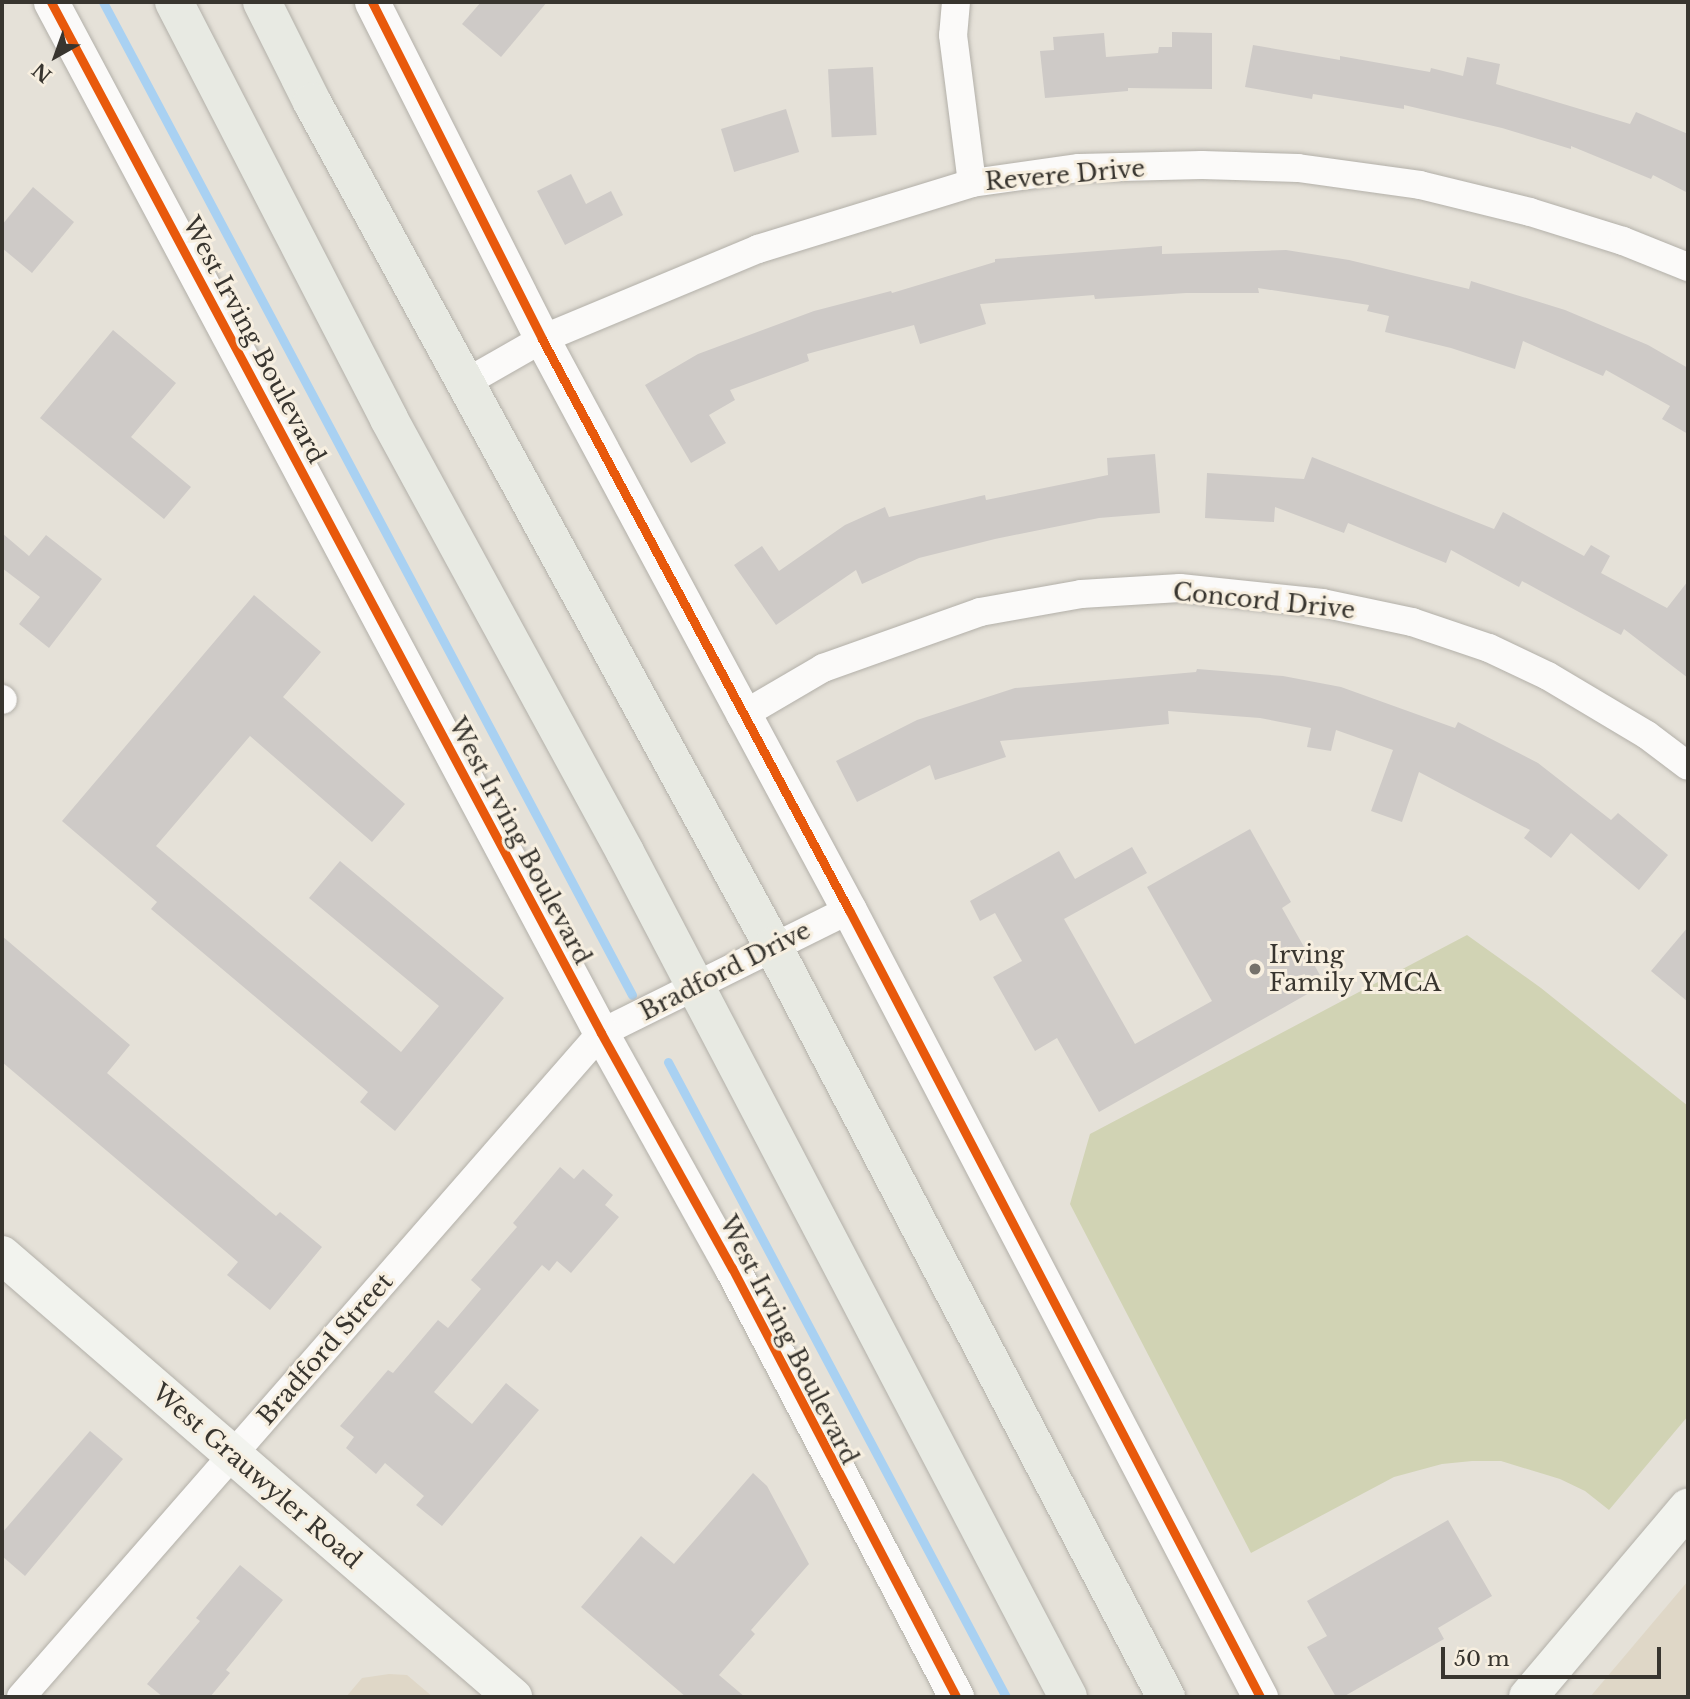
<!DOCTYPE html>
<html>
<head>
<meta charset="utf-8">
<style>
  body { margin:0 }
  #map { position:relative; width:1690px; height:1699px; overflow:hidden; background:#e5e1d8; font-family:"Libre Baskerville",serif }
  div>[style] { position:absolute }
  .built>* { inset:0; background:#dfd7c7 }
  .green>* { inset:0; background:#d1d3b4 }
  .stream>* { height:9px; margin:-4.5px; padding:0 4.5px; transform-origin:4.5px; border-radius:4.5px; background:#a9d1f2 }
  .building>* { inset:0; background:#cecac7; transform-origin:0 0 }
  .roads { filter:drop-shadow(0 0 2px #b3b0a9) drop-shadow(0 0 2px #b3b0a9) }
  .minor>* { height:28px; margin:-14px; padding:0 14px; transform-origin:14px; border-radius:14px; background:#fbfaf9 }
  .tertiary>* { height:35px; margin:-17.5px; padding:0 17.5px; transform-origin:17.5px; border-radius:17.5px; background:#fbfaf9 }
  .secondary>* { height:38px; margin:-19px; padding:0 19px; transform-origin:19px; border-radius:19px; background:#f2f3ee }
  .primary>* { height:38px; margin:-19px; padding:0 19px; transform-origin:19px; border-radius:19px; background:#e8eae3 }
  .cycleway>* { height:9px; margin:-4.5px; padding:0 4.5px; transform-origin:4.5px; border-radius:4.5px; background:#e8590c }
  .dots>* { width:19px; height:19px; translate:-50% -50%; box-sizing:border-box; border:4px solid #f7efe0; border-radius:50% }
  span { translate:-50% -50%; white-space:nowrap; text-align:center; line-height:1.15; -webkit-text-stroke:6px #f7efe0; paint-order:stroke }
  .street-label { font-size:24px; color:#38352f }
  .poi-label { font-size:24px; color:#38352f }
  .left { translate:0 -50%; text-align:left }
  .frame { position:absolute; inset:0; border:4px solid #38352f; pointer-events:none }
  .north { position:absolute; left:21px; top:21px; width:70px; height:70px; -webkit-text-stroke:5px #f7efe0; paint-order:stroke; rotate:220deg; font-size:19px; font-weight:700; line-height:28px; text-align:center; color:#38352f }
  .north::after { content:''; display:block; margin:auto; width:24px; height:32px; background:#38352f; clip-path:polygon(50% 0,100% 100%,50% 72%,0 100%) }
  .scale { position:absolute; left:1441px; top:1647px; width:220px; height:32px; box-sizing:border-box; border:4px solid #38352f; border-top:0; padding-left:9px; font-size:21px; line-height:24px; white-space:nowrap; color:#38352f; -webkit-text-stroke:5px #f7efe0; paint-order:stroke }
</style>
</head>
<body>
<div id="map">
  <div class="built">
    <div style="clip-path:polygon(1688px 1581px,1688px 1697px,1590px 1697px)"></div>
    <div style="clip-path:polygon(389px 1674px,407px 1675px,433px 1697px,346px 1697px,362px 1678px)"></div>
  </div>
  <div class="green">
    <div style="clip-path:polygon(1467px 935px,1541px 988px,1688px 1106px,1688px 1416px,1609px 1510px,1585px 1491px,1560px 1479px,1501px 1461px,1472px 1461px,1442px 1464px,1394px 1477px,1251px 1553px,1070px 1204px,1090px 1134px)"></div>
  </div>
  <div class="stream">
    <div style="left:103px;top:2px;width:1125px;rotate:61.95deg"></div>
    <div style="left:668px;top:1062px;width:719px;rotate:61.97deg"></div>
  </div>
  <div class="building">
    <div style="clip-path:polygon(481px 2px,547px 2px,501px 57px,462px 24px)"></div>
    <div style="clip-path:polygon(1172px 32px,1212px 33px,1212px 89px,1128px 88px,1128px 91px,1045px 98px,1040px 51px,1054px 50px,1053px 37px,1104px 33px,1106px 57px,1158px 53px,1159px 47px,1172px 47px)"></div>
    <div style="clip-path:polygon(1253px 45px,1340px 60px,1340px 56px,1430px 72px,1431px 68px,1463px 76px,1467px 57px,1500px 64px,1496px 84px,1630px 124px,1636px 112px,1688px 134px,1688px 193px,1653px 175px,1651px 179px,1571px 146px,1571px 149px,1502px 128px,1404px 105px,1404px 109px,1313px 94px,1312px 99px,1245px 87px)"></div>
    <div style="left:873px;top:67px;width:68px;height:45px;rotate:87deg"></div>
    <div style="left:786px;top:109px;width:45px;height:68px;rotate:73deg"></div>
    <div style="clip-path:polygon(571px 174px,586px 204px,611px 191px,623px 215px,565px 245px,537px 191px)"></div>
    <div style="clip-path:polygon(33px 187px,74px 222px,32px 273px,2px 248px,2px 225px)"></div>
    <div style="clip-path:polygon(1162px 246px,1162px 254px,1286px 250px,1349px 260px,1469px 289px,1471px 281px,1565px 310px,1648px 345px,1688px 368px,1688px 434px,1662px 419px,1670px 406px,1606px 370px,1603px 376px,1523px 341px,1515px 369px,1451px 348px,1385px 332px,1389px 316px,1367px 311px,1369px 305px,1258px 288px,1259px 293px,1186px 293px,1095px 299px,1094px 295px,980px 304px,986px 324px,920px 344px,914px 325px,807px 354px,809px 361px,730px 390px,735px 400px,709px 415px,726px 443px,691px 463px,645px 385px,698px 354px,814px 311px,891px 291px,892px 293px,995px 262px,995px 259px)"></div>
    <div style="clip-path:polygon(113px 330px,176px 383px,131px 437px,191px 487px,164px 519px,40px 418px)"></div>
    <div style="clip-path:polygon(1155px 454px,1160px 513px,1099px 518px,995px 539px,919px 558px,862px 584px,856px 570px,776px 625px,734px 565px,762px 546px,779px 571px,845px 525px,885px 507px,889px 517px,985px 495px,986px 500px,1108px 475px,1107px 458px)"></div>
    <div style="clip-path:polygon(1312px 457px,1494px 529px,1503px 512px,1584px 556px,1591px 545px,1610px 556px,1601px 573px,1667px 608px,1688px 581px,1688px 678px,1624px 629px,1621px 635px,1522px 581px,1519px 587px,1451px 550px,1446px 563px,1348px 523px,1344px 533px,1275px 507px,1274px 522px,1205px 518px,1207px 473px,1304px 479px)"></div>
    <div style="clip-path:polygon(2px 533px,29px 556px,46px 535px,102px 579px,49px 648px,19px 624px,40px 597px,2px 568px)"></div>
    <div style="clip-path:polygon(254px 595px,321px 652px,283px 697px,405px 804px,372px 842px,250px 736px,156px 846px,401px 1052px,439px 1006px,309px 898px,340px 861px,504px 998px,395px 1131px,360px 1102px,368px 1092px,151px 909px,157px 902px,62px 821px)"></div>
    <div style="clip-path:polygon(1197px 669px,1283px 676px,1341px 687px,1455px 728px,1458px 722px,1538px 763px,1611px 820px,1618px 813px,1668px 855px,1639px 890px,1571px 833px,1551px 858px,1524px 838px,1530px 830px,1419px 772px,1402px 822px,1371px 811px,1393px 750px,1336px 730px,1331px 751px,1307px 747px,1311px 728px,1260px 718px,1168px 711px,1169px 724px,1000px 741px,1006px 757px,935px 780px,930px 765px,857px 802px,836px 761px,917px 720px,1015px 688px,1196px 672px)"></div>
    <div style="clip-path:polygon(1250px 829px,1291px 902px,1282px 908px,1325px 984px,1099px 1112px,1057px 1038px,1035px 1051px,993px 977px,1022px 961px,995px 913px,980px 921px,970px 901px,1059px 851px,1075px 879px,1132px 847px,1147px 873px,1064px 919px,1135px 1044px,1212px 1001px,1147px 887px)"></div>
    <div style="clip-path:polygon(1688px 927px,1688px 1002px,1651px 971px)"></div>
    <div style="clip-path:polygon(2px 936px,130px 1045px,107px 1073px,276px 1216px,280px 1212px,322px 1247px,270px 1310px,227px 1275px,238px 1262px,2px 1062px)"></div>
    <div style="clip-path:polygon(560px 1167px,574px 1179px,583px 1169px,613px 1195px,605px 1205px,619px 1217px,571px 1273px,557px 1261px,549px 1271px,542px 1265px,434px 1392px,472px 1424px,506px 1383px,539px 1410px,442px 1526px,416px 1505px,424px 1496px,385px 1463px,376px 1474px,346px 1448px,354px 1437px,340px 1426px,388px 1370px,393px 1373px,438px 1320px,448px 1328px,481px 1289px,471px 1280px,517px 1227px,513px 1223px)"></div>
    <div style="clip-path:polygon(90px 1431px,123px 1459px,25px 1576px,2px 1556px,2px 1533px)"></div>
    <div style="clip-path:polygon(753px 1473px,767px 1486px,809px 1564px,751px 1630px,755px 1634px,719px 1675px,745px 1697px,686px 1697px,581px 1607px,641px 1536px,674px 1564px)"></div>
    <div style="clip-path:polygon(1448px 1520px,1492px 1596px,1438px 1628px,1444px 1639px,1343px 1697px,1336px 1697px,1307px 1647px,1327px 1636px,1307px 1601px)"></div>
    <div style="clip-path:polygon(240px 1565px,283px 1600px,226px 1670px,230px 1673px,210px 1697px,163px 1697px,147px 1684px,200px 1621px,196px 1618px)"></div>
  </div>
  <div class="roads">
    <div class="minor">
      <div style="left:956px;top:2px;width:33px;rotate:95deg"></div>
      <div style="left:953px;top:35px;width:149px;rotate:82.7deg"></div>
      <div style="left:467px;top:382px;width:86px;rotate:-29.8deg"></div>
      <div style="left:542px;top:339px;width:234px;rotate:-22.6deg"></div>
      <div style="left:758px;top:249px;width:224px;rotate:-17.1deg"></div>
      <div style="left:972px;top:183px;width:108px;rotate:-8deg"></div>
      <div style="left:1079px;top:168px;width:123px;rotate:-1.4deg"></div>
      <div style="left:1202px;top:165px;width:96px;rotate:1.8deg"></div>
      <div style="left:1298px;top:168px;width:123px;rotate:7.9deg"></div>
      <div style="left:1420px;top:185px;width:113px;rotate:13.8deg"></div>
      <div style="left:1530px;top:212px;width:97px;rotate:17.3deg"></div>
      <div style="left:1623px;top:241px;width:70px;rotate:21.8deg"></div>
      <div style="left:2px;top:699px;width:1px;rotate:45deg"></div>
      <div style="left:741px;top:716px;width:95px;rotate:-30.3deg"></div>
      <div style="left:823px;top:668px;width:167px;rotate:-19.6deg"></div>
      <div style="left:980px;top:612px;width:103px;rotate:-10.1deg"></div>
      <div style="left:1081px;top:594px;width:99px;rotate:-3.5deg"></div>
      <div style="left:1180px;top:588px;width:143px;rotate:6deg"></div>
      <div style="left:1322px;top:603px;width:92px;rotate:11.9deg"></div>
      <div style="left:1412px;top:622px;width:81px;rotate:18.7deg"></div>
      <div style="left:1489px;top:648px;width:65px;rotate:25.4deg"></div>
      <div style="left:1548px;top:676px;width:115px;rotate:30.8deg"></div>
      <div style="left:1647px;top:735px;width:51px;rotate:37.1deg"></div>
      <div style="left:21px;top:1697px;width:882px;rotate:-48.86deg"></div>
      <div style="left:601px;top:1033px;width:277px;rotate:-26.4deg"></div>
    </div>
    <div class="tertiary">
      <div style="left:51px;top:2px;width:1169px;rotate:61.92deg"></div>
      <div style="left:601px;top:1033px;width:269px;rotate:60.9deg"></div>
      <div style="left:732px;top:1268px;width:484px;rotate:62.4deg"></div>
      <div style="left:372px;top:2px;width:377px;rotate:63.2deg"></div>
      <div style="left:542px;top:339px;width:648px;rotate:61.74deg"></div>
      <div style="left:849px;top:910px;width:888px;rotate:62.42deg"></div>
    </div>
    <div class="secondary">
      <div style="left:2px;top:1255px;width:676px;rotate:40.86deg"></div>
      <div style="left:1528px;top:1697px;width:248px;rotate:-49.8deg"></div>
    </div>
    <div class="primary">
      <div style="left:174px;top:2px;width:469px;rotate:62.7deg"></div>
      <div style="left:389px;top:419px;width:493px;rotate:61.4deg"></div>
      <div style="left:625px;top:852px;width:954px;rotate:62.33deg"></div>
      <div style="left:262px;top:2px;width:112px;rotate:63.4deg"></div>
      <div style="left:312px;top:102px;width:962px;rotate:61.36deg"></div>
      <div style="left:773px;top:946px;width:848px;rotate:62.38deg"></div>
    </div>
  </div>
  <div class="cycleway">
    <div style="left:51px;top:2px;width:1169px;rotate:61.92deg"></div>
    <div style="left:601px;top:1033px;width:269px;rotate:60.9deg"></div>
    <div style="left:732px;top:1268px;width:484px;rotate:62.4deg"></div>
    <div style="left:372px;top:2px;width:377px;rotate:63.2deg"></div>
    <div style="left:542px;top:339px;width:648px;rotate:61.74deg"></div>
    <div style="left:849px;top:910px;width:888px;rotate:62.42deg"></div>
  </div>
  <div class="dots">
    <div style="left:1255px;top:969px;background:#75716a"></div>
  </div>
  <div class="street-label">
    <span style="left:1065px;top:175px;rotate:-5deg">Revere Drive</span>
    <span style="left:254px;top:340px;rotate:62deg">West Irving Boulevard</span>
    <span style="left:1264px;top:601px;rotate:6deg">Concord Drive</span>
    <span style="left:520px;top:841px;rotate:62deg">West Irving Boulevard</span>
    <span style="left:725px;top:971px;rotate:-27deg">Bradford Drive</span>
    <span style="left:789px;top:1340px;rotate:63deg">West Irving Boulevard</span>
    <span style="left:325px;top:1349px;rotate:-49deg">Bradford Street</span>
    <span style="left:257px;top:1476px;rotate:41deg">West Grauwyler Road</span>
  </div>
  <div class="poi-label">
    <span class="left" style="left:1269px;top:969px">Irving<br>Family YMCA</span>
  </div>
  <div class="frame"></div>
  <div class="north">N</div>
  <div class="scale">50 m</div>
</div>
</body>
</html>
